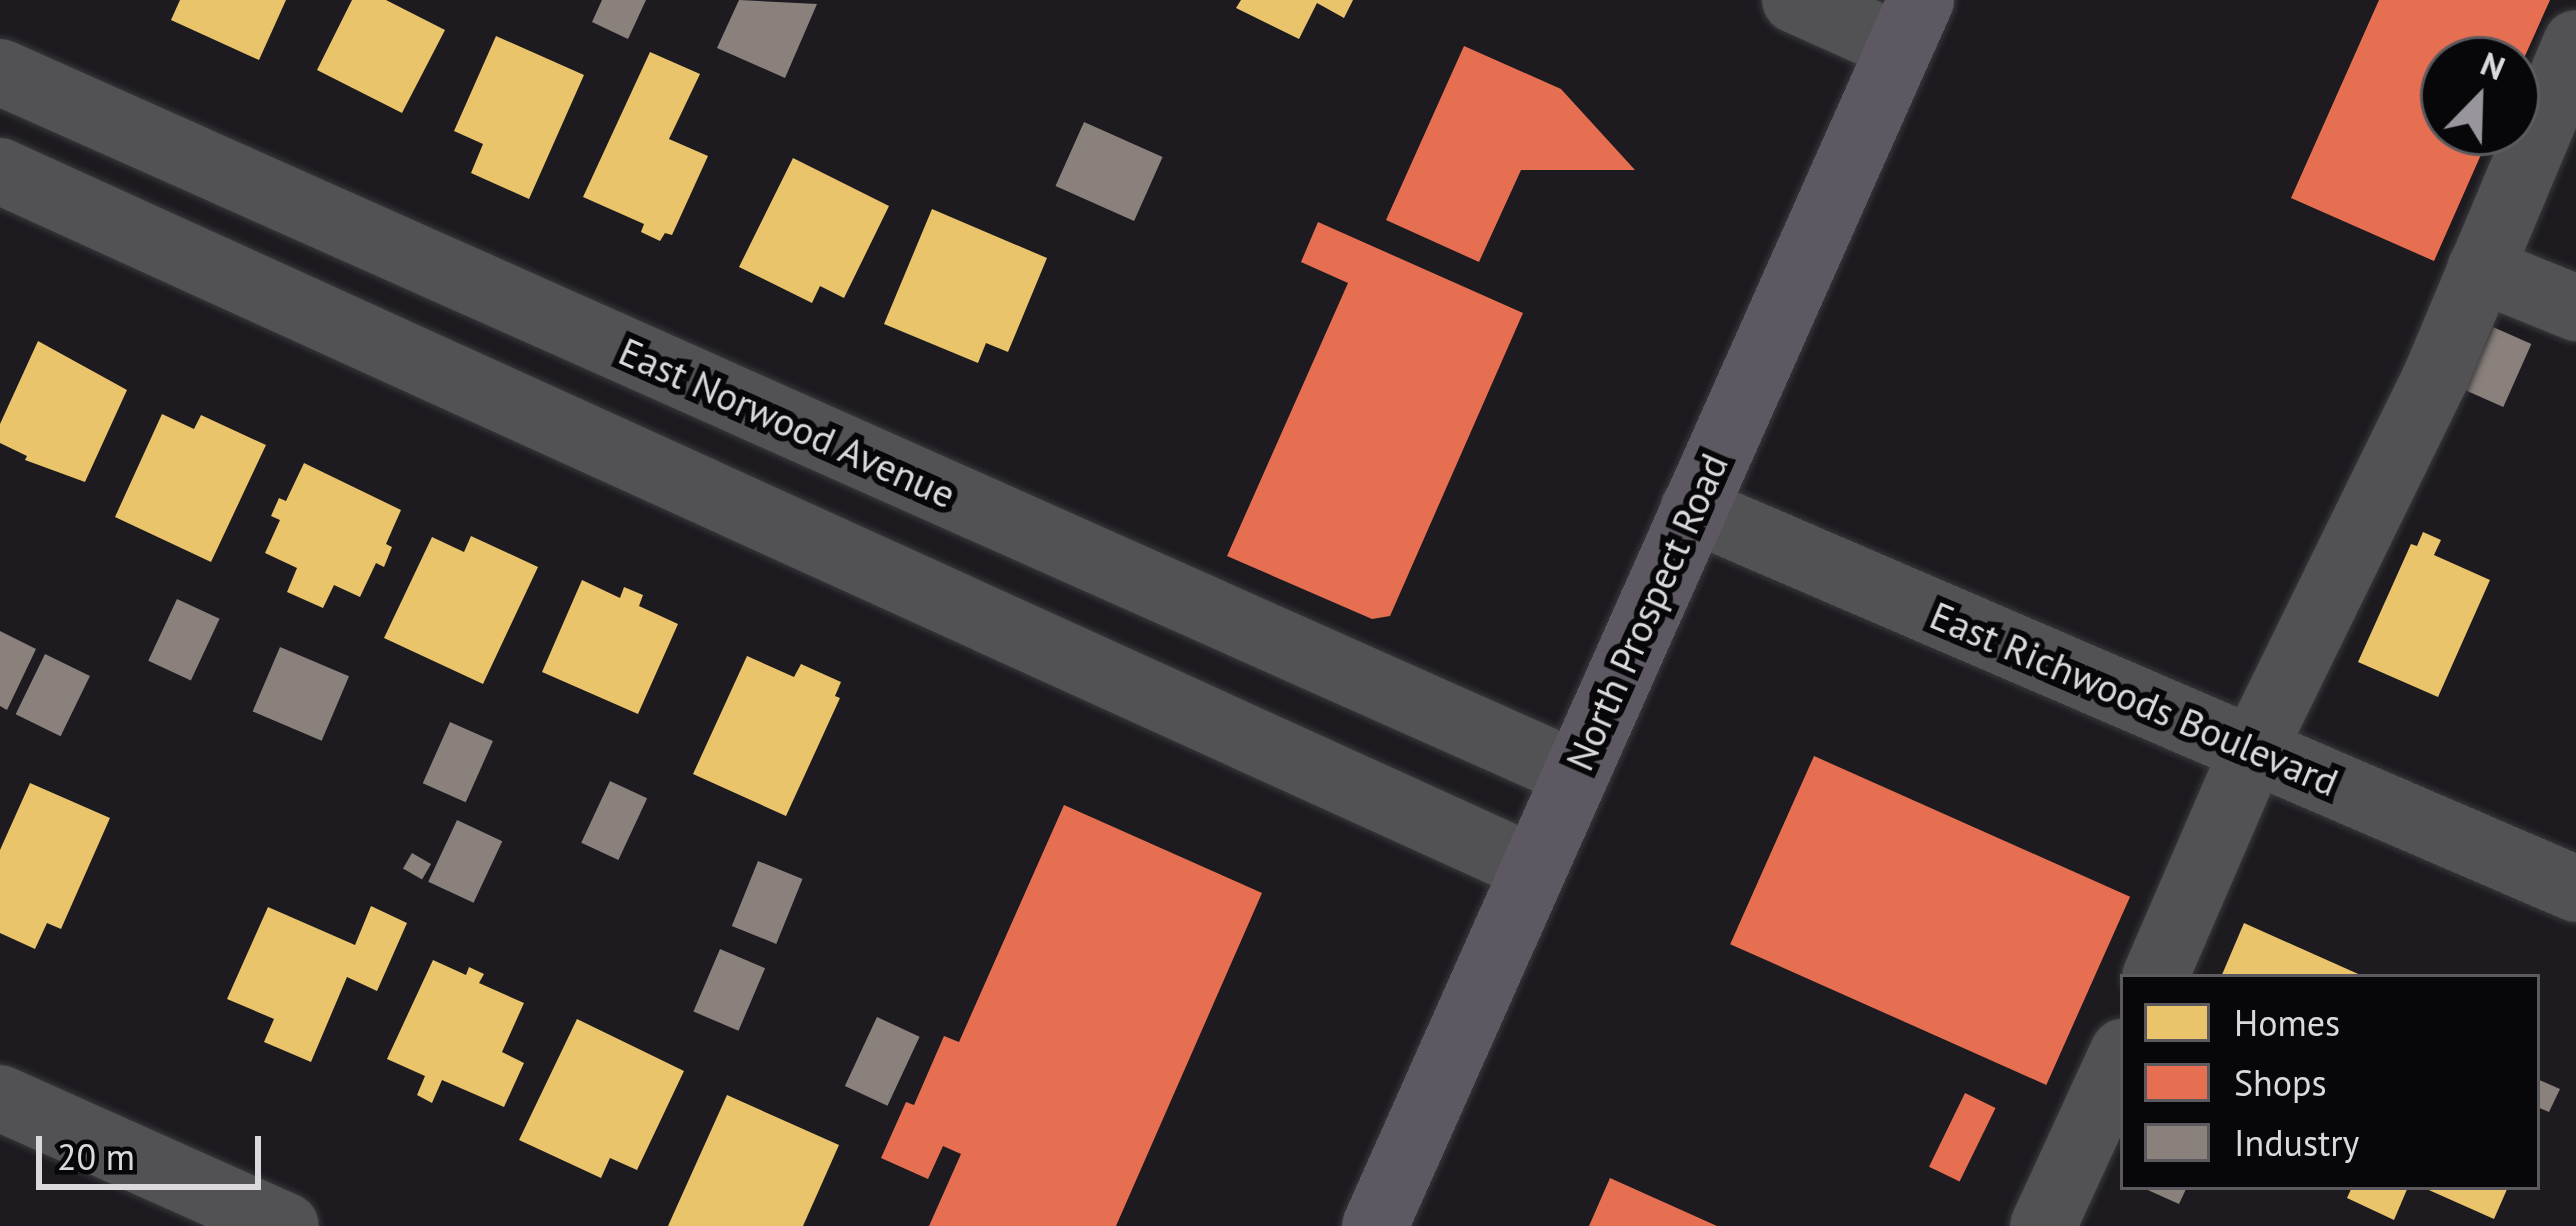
<!DOCTYPE html>
<html>
<head>
<meta charset="utf-8">
<style>
  body { margin:0 }
  #map { position:relative; width:2576px; height:1226px; overflow:hidden; background:#1d1b20; font-family:"PT Sans",sans-serif }
  div>[style] { position:absolute }
  .homes>* { inset:0; background:#e9c46a }
  .shops>* { inset:0; background:#e76f51; transform-origin:0 0 }
  .industry>* { inset:0; background:#8a817c; transform-origin:0 0 }
  .roads { filter:drop-shadow(0 0 3px #39383c) drop-shadow(0 0 3px #39383c) }
  .minor>* { height:66px; margin:-33px; padding:0 33px; transform-origin:33px; border-radius:33px; background:#525154 }
  .major>* { height:66px; margin:-33px; padding:0 33px; transform-origin:33px; border-radius:33px; background:#5e5863 }
  span { translate:-50% -50%; white-space:nowrap; text-align:center; line-height:1.15; -webkit-text-stroke:12px #070608; paint-order:stroke }
  .street-label { font-size:39px; color:#dbd9de }
  .legend { position:absolute; left:2120px; top:974px; width:420px; height:216px; box-sizing:border-box; background:#070608; border:3px solid #5c5a5e; margin:0; padding:15px 21px; list-style:none; font-size:36px; color:#dbd9de }
  .legend li { display:flex; align-items:center; gap:24px; height:60px }
  .legend b { width:60px; border:3px solid #5c5a5e }
  .north { position:absolute; left:2420px; top:36px; width:120px; height:120px; box-sizing:border-box; background:#070608; border:3px solid #5c5a5e; border-radius:50%; rotate:23deg; font-size:33px; font-weight:700; line-height:48px; text-align:center; color:#dbd9de }
  .north::after { content:''; display:block; margin:auto; width:42px; height:54px; background:#98969c; clip-path:polygon(50% 0,100% 100%,50% 72%,0 100%) }
  .scale { position:absolute; left:36px; top:1136px; width:225px; height:54px; box-sizing:border-box; border:6px solid #dbd9de; border-top:0; padding-left:15px; font-size:36px; line-height:42px; white-space:nowrap; color:#dbd9de; -webkit-text-stroke:9px #070608; paint-order:stroke }
</style>
</head>
<body>
<div id="map">
  <div class="homes">
    <div style="clip-path:polygon(180px 0,286px 0,259px 60px,171px 20px)"></div>
    <div style="clip-path:polygon(352px 0,386px 0,445px 30px,402px 113px,317px 70px)"></div>
    <div style="clip-path:polygon(1241px 0,1353px 0,1344px 18px,1317px 3px,1299px 39px,1236px 8px)"></div>
    <div style="clip-path:polygon(496px 36px,584px 75px,529px 199px,471px 173px,483px 144px,454px 131px)"></div>
    <div style="clip-path:polygon(650px 52px,700px 74px,669px 139px,708px 156px,672px 235px,665px 233px,660px 241px,641px 232px,644px 224px,583px 197px)"></div>
    <div style="clip-path:polygon(793px 158px,889px 206px,844px 298px,820px 286px,812px 303px,739px 267px)"></div>
    <div style="clip-path:polygon(932px 209px,1047px 258px,1008px 352px,986px 343px,978px 363px,884px 324px)"></div>
    <div style="clip-path:polygon(38px 341px,127px 390px,85px 482px,25px 460px,27px 456px,0 443px,0 424px)"></div>
    <div style="clip-path:polygon(162px 414px,194px 429px,201px 415px,266px 445px,211px 562px,115px 517px)"></div>
    <div style="clip-path:polygon(304px 463px,401px 510px,386px 544px,392px 547px,384px 567px,376px 563px,360px 597px,334px 585px,323px 608px,287px 592px,297px 568px,265px 553px,280px 520px,271px 516px,279px 498px,286px 501px)"></div>
    <div style="clip-path:polygon(2423px 532px,2441px 540px,2434px 555px,2490px 580px,2438px 697px,2358px 662px,2411px 544px,2417px 546px)"></div>
    <div style="clip-path:polygon(471px 536px,538px 567px,483px 684px,384px 638px,432px 537px,464px 552px)"></div>
    <div style="clip-path:polygon(582px 580px,620px 598px,624px 587px,643px 595px,639px 606px,678px 624px,638px 714px,542px 672px)"></div>
    <div style="clip-path:polygon(747px 656px,794px 677px,801px 664px,841px 682px,835px 696px,840px 698px,786px 816px,693px 774px)"></div>
    <div style="clip-path:polygon(30px 783px,110px 818px,61px 929px,47px 923px,35px 949px,0 933px,0 850px)"></div>
    <div style="clip-path:polygon(371px 906px,407px 923px,377px 991px,347px 977px,311px 1062px,264px 1042px,274px 1019px,227px 999px,268px 907px,355px 945px)"></div>
    <div style="clip-path:polygon(2244px 923px,2365px 977px,2221px 977px)"></div>
    <div style="clip-path:polygon(433px 960px,466px 975px,469px 967px,484px 974px,479px 983px,524px 1003px,502px 1052px,524px 1063px,504px 1107px,442px 1080px,432px 1103px,417px 1095px,425px 1076px,387px 1059px)"></div>
    <div style="clip-path:polygon(577px 1019px,684px 1071px,637px 1170px,610px 1158px,601px 1178px,519px 1140px)"></div>
    <div style="clip-path:polygon(727px 1095px,839px 1145px,803px 1226px,668px 1226px)"></div>
    <div style="clip-path:polygon(2352px 1187px,2408px 1187px,2394px 1220px,2347px 1198px)"></div>
    <div style="clip-path:polygon(2422px 1187px,2508px 1187px,2494px 1219px)"></div>
  </div>
  <div class="shops">
    <div style="clip-path:polygon(2379px 0,2550px 0,2516px 76px,2516px 60px,2444px 60px,2444px 132px,2491px 132px,2434px 261px,2291px 198px)"></div>
    <div style="clip-path:polygon(1464px 46px,1561px 89px,1635px 170px,1521px 170px,1479px 262px,1386px 220px)"></div>
    <div style="clip-path:polygon(1318px 222px,1523px 313px,1390px 616px,1372px 619px,1227px 556px,1348px 283px,1301px 262px)"></div>
    <div style="left:1814px;top:756px;width:346px;height:206px;rotate:24deg"></div>
    <div style="clip-path:polygon(1064px 805px,1262px 893px,1116px 1226px,929px 1226px,961px 1154px,943px 1146px,928px 1179px,881px 1158px,906px 1102px,914px 1105px,944px 1036px,959px 1042px)"></div>
    <div style="left:1965px;top:1093px;width:34px;height:82px;rotate:26deg"></div>
    <div style="clip-path:polygon(1610px 1178px,1717px 1226px,1589px 1226px)"></div>
  </div>
  <div class="industry">
    <div style="clip-path:polygon(602px 0,646px 0,628px 39px,592px 22px)"></div>
    <div style="clip-path:polygon(739px 0,817px 4px,785px 78px,717px 48px)"></div>
    <div style="left:1084px;top:122px;width:86px;height:70px;rotate:24deg"></div>
    <div style="left:2493px;top:327px;width:42px;height:69px;rotate:24deg"></div>
    <div style="left:177px;top:599px;width:47px;height:68px;rotate:25deg"></div>
    <div style="clip-path:polygon(0 631px,36px 649px,7px 710px,0 706px)"></div>
    <div style="left:280px;top:647px;width:75px;height:70px;rotate:23deg"></div>
    <div style="left:45px;top:654px;width:50px;height:67px;rotate:26deg"></div>
    <div style="left:450px;top:722px;width:47px;height:67px;rotate:24deg"></div>
    <div style="left:610px;top:781px;width:41px;height:68px;rotate:25deg"></div>
    <div style="left:457px;top:820px;width:50px;height:68px;rotate:25deg"></div>
    <div style="left:412px;top:853px;width:22px;height:18px;rotate:30deg"></div>
    <div style="left:758px;top:861px;width:48px;height:70px;rotate:22deg"></div>
    <div style="left:720px;top:949px;width:49px;height:68px;rotate:23deg"></div>
    <div style="left:877px;top:1017px;width:47px;height:76px;rotate:25deg"></div>
    <div style="clip-path:polygon(2537px 1079px,2560px 1089px,2549px 1112px,2537px 1107px)"></div>
    <div style="clip-path:polygon(2141px 1187px,2187px 1187px,2179px 1204px)"></div>
  </div>
  <div class="roads">
    <div class="minor">
      <div style="left:1795px;top:0;width:115px;rotate:24.1deg"></div>
      <div style="left:0;top:72px;width:1723px;rotate:24.01deg"></div>
      <div style="left:0;top:171px;width:1684px;rotate:24.45deg"></div>
      <div style="left:2480px;top:269px;width:104px;rotate:22.1deg"></div>
      <div style="left:1693px;top:509px;width:961px;rotate:23.28deg"></div>
      <div style="left:2155px;top:977px;width:247px;rotate:-66.6deg"></div>
      <div style="left:2253px;top:750px;width:416px;rotate:-63.9deg"></div>
      <div style="left:2436px;top:376px;width:361px;rotate:-67.2deg"></div>
      <div style="left:0;top:1098px;width:313px;rotate:24.1deg"></div>
      <div style="left:2043px;top:1226px;width:192px;rotate:-65.3deg"></div>
    </div>
    <div class="major">
      <div style="left:1375px;top:1226px;width:1342px;rotate:-65.99deg"></div>
    </div>
  </div>
  <div class="street-label">
    <span style="left:787px;top:423px;rotate:24deg">East Norwood Avenue</span>
    <span style="left:1647px;top:612px;rotate:-66deg">North Prospect Road</span>
    <span style="left:2134px;top:699px;rotate:23deg">East Richwoods Boulevard</span>
  </div>
  <ul class="legend">
  <li><b style="height:33px;background:#e9c46a"></b>Homes</li>
  <li><b style="height:33px;background:#e76f51"></b>Shops</li>
  <li><b style="height:33px;background:#8a817c"></b>Industry</li>
  </ul>
  <div class="north">N</div>
  <div class="scale">20 m</div>
</div>
</body>
</html>
